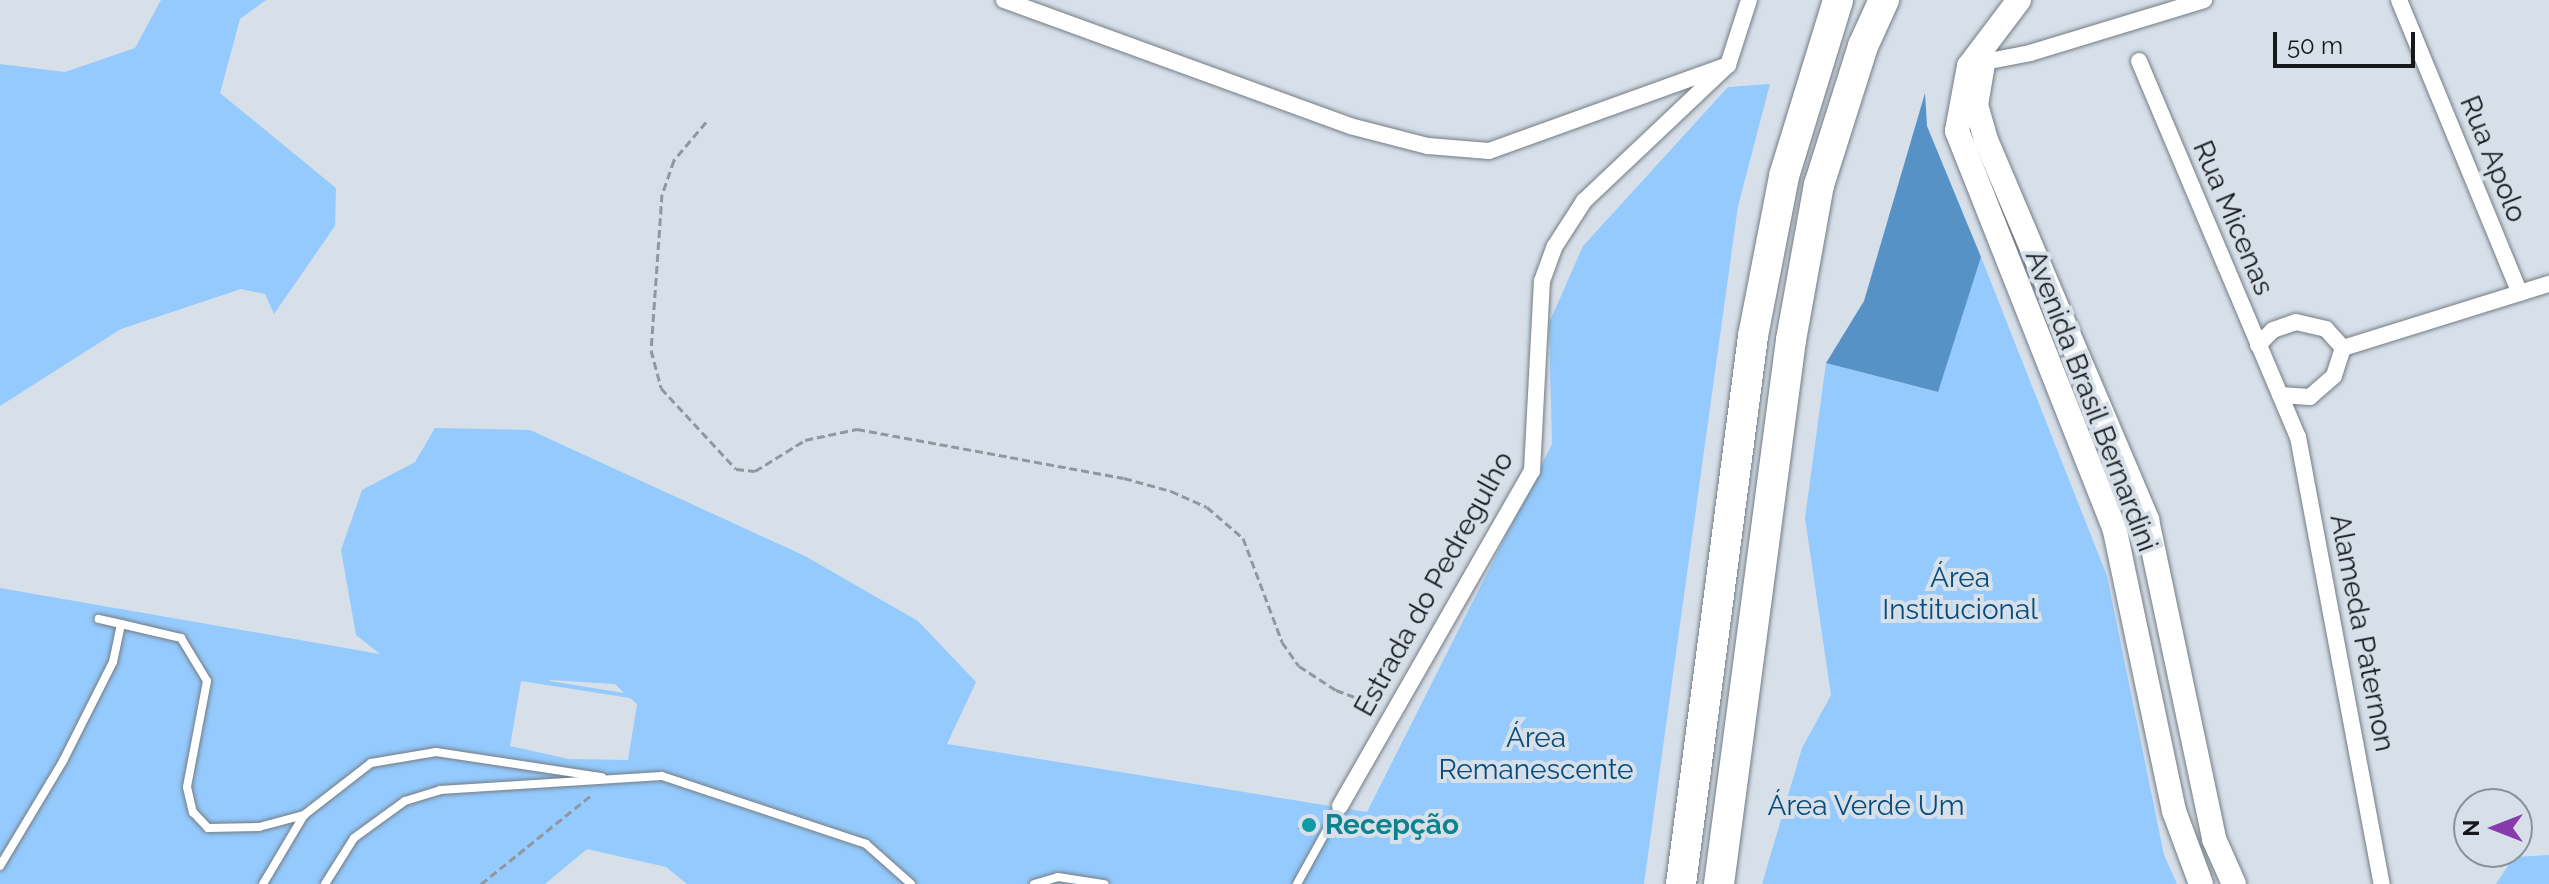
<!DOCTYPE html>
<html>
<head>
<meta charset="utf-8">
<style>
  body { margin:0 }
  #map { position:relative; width:2549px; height:884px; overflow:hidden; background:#d7e0e9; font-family:Raleway,sans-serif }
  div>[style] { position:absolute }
  .green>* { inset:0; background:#94cafd }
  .water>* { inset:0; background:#5792c6 }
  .building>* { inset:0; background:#4b535a; transform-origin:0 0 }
  .path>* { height:3px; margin-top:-1.5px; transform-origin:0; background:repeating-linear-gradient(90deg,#91979e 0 8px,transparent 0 12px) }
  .roads { filter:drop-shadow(0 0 2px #747c84) drop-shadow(0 0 2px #747c84) }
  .lane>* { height:8px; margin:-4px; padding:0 4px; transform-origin:4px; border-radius:4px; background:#fff }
  .street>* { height:16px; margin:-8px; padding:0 8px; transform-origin:8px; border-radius:8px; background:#fff }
  .secondary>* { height:24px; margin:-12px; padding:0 12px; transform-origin:12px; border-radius:12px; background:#fff }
  .highway>* { height:30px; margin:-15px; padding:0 15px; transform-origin:15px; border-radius:15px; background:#fff }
  .dots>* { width:22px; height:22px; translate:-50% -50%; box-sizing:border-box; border:4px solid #d7e0e9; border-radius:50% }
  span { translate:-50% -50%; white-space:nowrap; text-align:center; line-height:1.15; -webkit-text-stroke:8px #d7e0e9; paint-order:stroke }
  .street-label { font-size:28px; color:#16191c }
  .park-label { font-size:28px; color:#064c7e }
  .culture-label { font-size:28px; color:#0d838f; font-weight:700 }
  .left { translate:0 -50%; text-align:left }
  .north { position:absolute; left:2453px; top:788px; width:80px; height:80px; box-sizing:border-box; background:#d7e0e9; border:2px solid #8a9097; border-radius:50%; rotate:270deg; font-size:22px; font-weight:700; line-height:32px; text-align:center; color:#16191c }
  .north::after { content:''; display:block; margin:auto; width:28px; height:36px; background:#863aab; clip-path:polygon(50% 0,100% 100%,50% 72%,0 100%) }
  .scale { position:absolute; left:2273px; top:32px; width:142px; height:36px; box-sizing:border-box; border:4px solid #16191c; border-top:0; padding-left:10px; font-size:24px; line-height:28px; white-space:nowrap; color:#16191c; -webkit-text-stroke:6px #d7e0e9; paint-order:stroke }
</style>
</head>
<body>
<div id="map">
  <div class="green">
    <div style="clip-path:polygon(161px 0,266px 0,240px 19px,220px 93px,336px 188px,335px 226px,274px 314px,265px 294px,241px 289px,121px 329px,0 406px,0 64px,65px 72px,135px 48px)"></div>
    <div style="clip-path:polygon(evenodd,1770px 84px,1738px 206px,1644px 884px,687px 884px,666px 867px,587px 849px,545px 884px,0 884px,0 588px,380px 654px,356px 635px,341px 550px,362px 490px,415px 462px,435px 428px,530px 430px,805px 556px,918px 621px,976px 682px,947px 744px,1367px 812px,1552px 444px,1549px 323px,1583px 246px,1728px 87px,1770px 84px,550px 680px,615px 684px,624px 693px,550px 681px,550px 680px,1770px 84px,521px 681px,630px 698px,637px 704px,628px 760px,569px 759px,510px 746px,521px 681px)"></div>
    <div style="clip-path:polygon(1981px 257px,2107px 576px,2164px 855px,2177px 884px,1762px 884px,1802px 748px,1831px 695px,1805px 518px,1826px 363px,1937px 392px)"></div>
    <div style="clip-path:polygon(2549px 855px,2549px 884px,2496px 884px,2514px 857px)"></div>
  </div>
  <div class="water">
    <div style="clip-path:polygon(1925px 93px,1927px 126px,1981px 257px,1938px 392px,1826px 363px,1864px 301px)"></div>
  </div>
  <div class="building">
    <div style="left:1306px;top:814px;width:15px;height:17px;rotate:28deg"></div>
  </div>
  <div class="path">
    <div style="left:706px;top:122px;width:50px;rotate:130.1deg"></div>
    <div style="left:674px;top:160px;width:36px;rotate:109deg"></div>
    <div style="left:662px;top:194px;width:156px;rotate:94deg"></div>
    <div style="left:651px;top:350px;width:39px;rotate:75deg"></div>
    <div style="left:661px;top:388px;width:110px;rotate:47.2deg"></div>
    <div style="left:736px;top:469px;width:19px;rotate:6deg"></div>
    <div style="left:755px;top:471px;width:59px;rotate:-31.8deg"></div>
    <div style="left:805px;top:440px;width:53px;rotate:-11.9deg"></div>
    <div style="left:857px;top:429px;width:271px;rotate:10.4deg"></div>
    <div style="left:1124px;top:478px;width:49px;rotate:15.5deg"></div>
    <div style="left:1171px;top:491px;width:39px;rotate:24deg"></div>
    <div style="left:1207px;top:507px;width:48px;rotate:40.7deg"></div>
    <div style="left:1243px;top:538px;width:111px;rotate:69.4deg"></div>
    <div style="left:1282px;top:642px;width:29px;rotate:55deg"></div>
    <div style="left:1299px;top:666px;width:44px;rotate:33deg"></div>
    <div style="left:1336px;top:690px;width:43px;rotate:20.6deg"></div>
    <div style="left:481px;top:884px;width:140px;rotate:-38.9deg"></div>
  </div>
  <div class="roads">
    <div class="lane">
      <div style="left:121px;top:624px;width:62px;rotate:13.1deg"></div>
      <div style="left:181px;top:638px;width:50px;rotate:58.8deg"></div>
      <div style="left:207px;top:681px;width:108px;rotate:100.7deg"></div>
      <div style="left:187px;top:787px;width:26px;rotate:77deg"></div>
      <div style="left:193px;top:812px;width:22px;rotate:47deg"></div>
      <div style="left:208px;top:828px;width:51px;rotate:-1.1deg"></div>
      <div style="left:259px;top:827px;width:47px;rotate:-14.9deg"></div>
      <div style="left:0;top:866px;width:122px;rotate:-59deg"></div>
      <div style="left:63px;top:761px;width:111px;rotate:-63.2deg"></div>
      <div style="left:113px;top:662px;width:39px;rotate:-78deg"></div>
      <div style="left:121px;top:624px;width:23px;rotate:-167deg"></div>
      <div style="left:263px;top:884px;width:80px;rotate:-59.3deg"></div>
      <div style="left:304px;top:815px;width:85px;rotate:-37.8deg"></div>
      <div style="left:371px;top:763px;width:66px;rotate:-9.6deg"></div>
      <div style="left:436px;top:752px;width:168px;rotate:8.6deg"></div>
      <div style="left:325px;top:884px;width:54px;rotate:-57.8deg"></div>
      <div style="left:354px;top:838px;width:63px;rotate:-36deg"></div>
      <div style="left:405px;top:801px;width:37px;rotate:-17deg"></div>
      <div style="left:440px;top:790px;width:222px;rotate:-3.6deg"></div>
      <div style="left:662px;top:776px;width:215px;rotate:18.4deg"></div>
      <div style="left:866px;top:844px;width:60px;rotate:41.6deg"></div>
      <div style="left:1034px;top:884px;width:25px;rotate:-16deg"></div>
      <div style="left:1058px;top:877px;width:47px;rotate:8.7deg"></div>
      <div style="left:1297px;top:884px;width:89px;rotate:-61.1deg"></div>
    </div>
    <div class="street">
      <div style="left:1004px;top:0;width:368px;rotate:20deg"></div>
      <div style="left:1350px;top:126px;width:81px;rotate:14.4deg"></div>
      <div style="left:1428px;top:146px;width:61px;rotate:4.7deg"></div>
      <div style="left:1489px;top:151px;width:254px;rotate:-19.8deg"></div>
      <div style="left:1728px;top:65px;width:68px;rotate:-72.1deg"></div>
      <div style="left:2399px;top:0;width:317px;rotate:67.6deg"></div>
      <div style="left:2139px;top:61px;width:408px;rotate:67.1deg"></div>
      <div style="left:2298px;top:437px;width:455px;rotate:79.4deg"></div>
      <div style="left:1974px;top:64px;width:57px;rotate:-11.1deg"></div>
      <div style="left:2030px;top:53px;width:182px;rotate:-16.9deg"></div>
      <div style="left:2258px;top:345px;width:21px;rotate:-45deg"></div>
      <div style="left:2273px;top:330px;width:24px;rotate:-19deg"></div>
      <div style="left:2296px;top:322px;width:31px;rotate:13deg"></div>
      <div style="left:2326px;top:329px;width:25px;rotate:48deg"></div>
      <div style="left:2343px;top:348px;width:29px;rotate:108deg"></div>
      <div style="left:2334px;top:376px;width:32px;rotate:139deg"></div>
      <div style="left:2310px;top:397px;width:30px;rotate:-176deg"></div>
      <div style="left:2343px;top:348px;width:216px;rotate:-17.3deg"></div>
      <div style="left:1340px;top:806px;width:386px;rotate:-60.2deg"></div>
      <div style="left:1532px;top:471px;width:190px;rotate:-87deg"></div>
      <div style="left:1542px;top:281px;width:37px;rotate:-70deg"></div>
      <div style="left:1555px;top:246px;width:54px;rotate:-57.2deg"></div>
      <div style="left:1584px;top:201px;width:198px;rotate:-43.4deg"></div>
    </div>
    <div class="secondary">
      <div style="left:2019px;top:0;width:83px;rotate:127.1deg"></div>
      <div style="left:1969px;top:66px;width:66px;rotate:100.5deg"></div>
      <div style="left:1957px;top:131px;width:430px;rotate:68.4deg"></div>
      <div style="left:2115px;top:531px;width:286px;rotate:78.1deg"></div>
      <div style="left:2174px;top:811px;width:78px;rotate:69.7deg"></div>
      <div style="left:1983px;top:64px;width:42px;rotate:99.7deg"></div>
      <div style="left:1976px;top:105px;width:36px;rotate:74deg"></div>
      <div style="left:1986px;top:140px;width:413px;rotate:67deg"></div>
      <div style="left:2147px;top:520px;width:326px;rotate:78.1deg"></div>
      <div style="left:2214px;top:839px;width:49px;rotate:66deg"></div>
    </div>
    <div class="highway">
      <div style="left:1681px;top:884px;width:553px;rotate:-82.51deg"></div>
      <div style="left:1753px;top:336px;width:163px;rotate:-79deg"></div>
      <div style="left:1784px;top:176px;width:184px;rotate:-72.9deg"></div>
      <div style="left:1719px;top:884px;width:549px;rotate:-82.46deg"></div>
      <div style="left:1791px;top:340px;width:158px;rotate:-79.8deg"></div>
      <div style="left:1819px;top:185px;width:146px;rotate:-72.4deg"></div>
      <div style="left:1863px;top:46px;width:51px;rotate:-65.5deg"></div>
    </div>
  </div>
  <div class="dots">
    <div style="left:1309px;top:825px;background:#0f9aa8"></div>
  </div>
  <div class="street-label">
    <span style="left:2493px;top:159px;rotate:68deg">Rua Apolo</span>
    <span style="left:2233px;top:218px;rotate:67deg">Rua Micenas</span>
    <span style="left:2091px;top:401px;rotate:69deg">Avenida Brasil Bernardini</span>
    <span style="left:1434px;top:584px;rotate:-61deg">Estrada do Pedregulho</span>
    <span style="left:2362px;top:633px;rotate:79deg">Alameda Paternon</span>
  </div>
  <div class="park-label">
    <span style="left:1960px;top:594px">Área<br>Institucional</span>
    <span style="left:1536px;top:754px">Área<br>Remanescente</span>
    <span style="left:1866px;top:806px">Área Verde Um</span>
  </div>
  <div class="culture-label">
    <span class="left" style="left:1325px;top:825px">Recepção</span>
  </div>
  <div class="north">N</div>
  <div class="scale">50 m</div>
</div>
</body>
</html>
